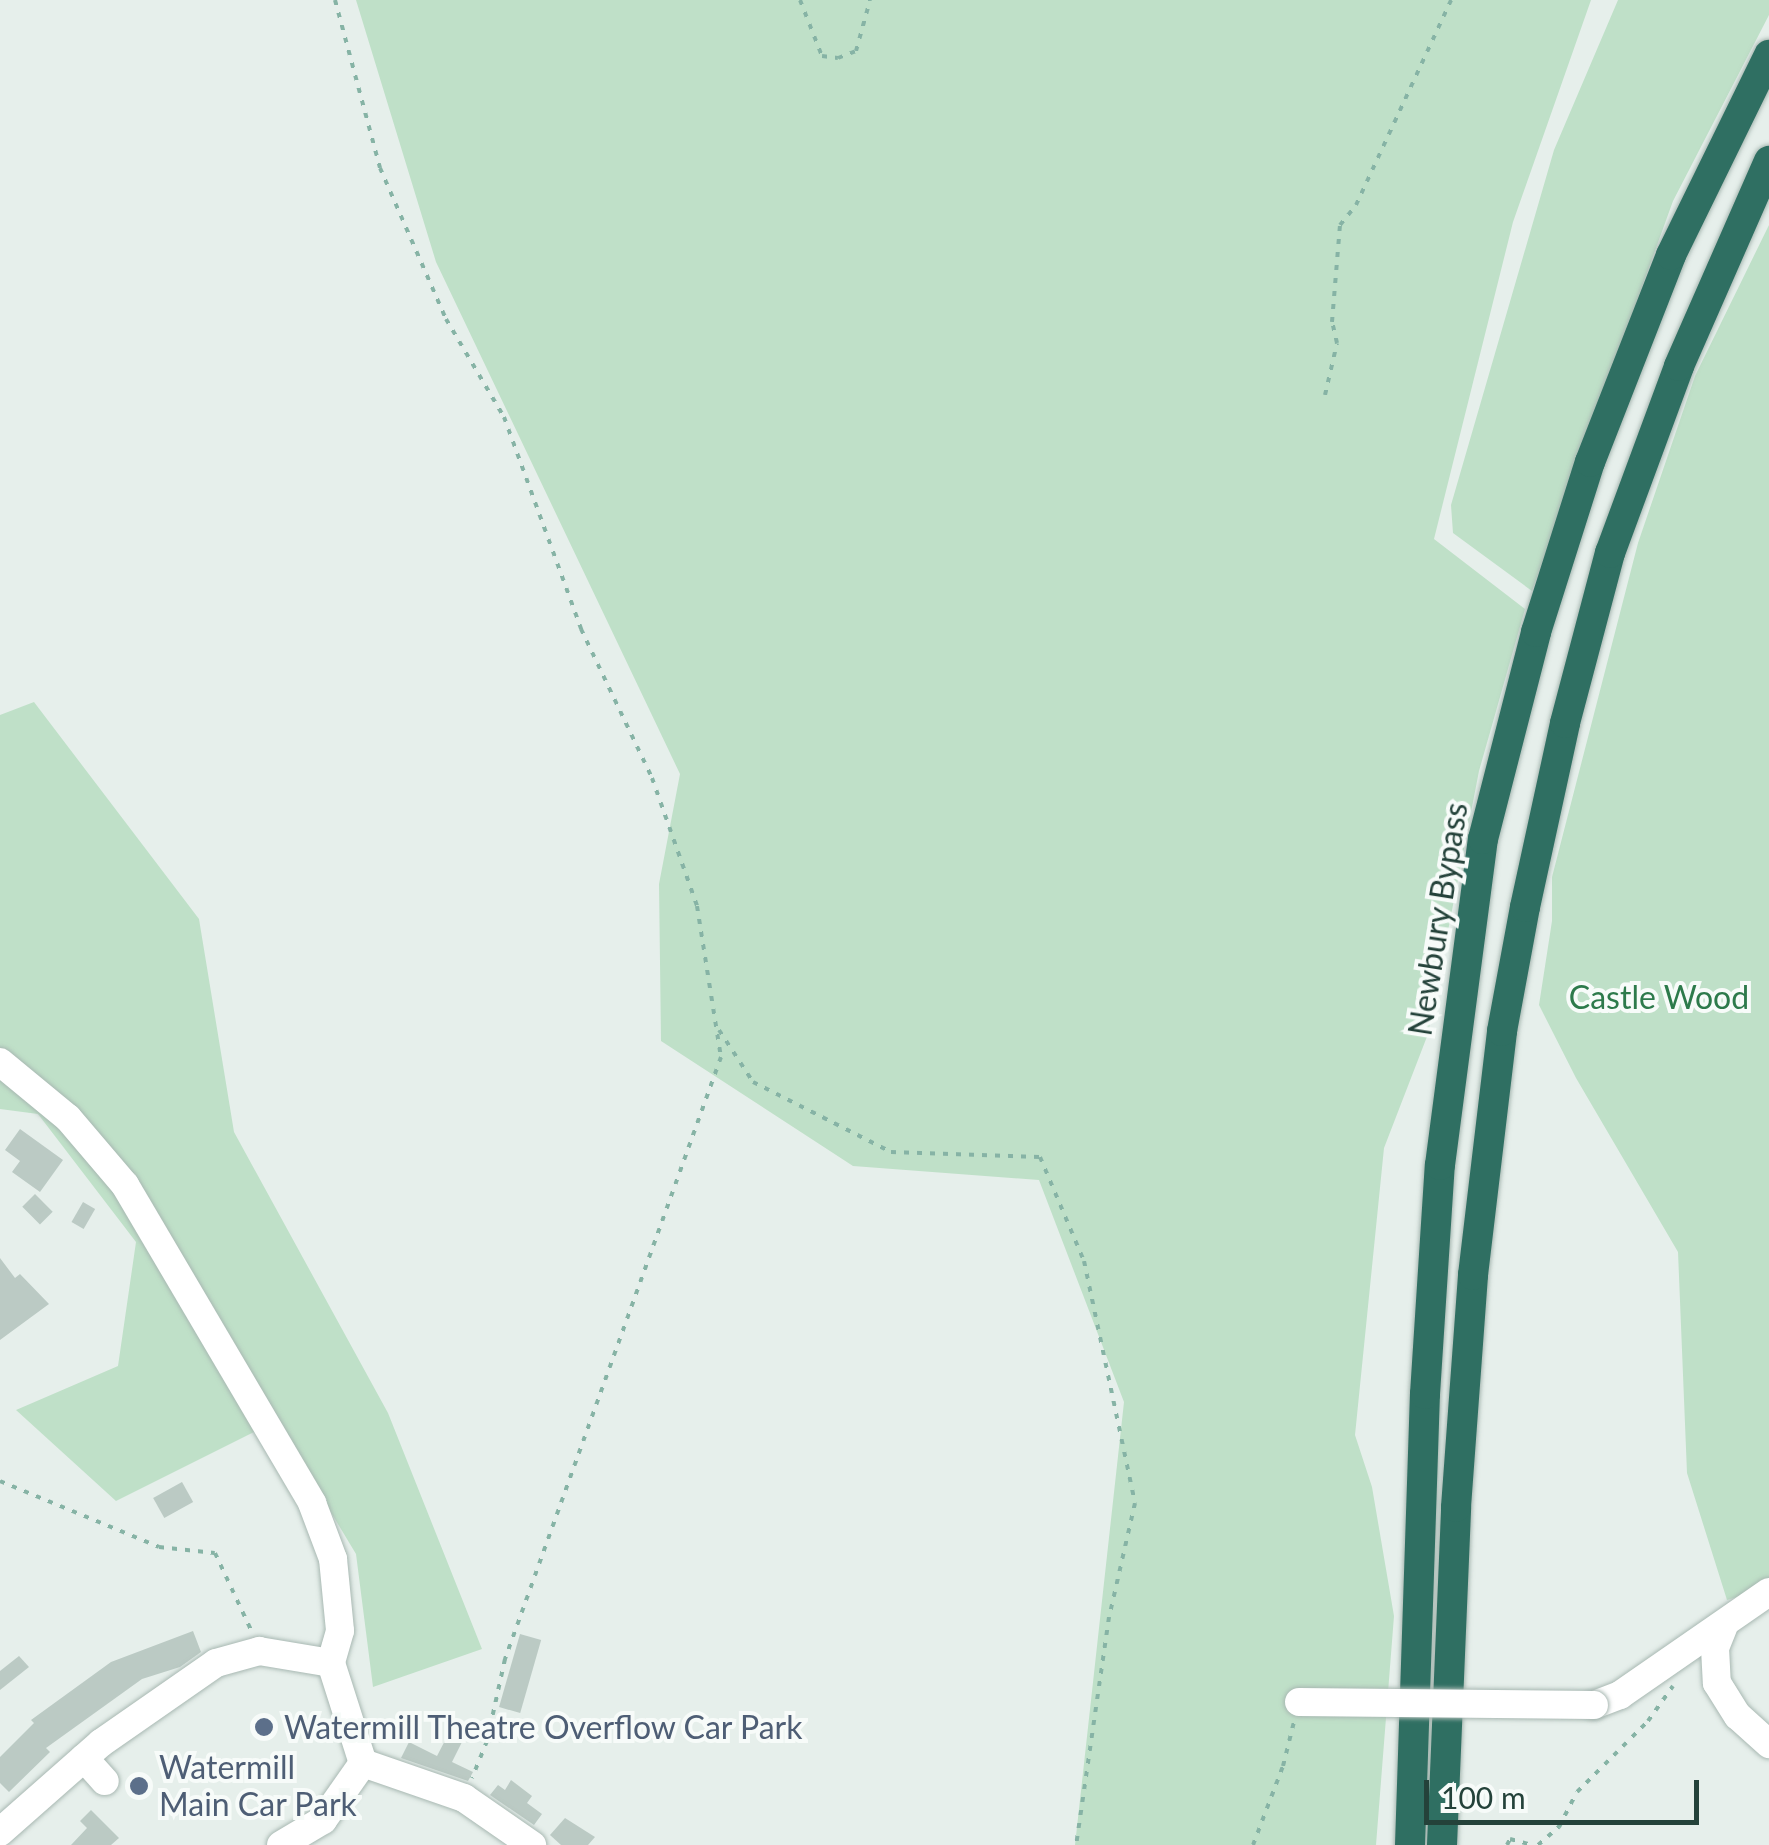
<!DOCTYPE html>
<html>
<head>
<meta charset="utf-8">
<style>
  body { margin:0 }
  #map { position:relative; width:1769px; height:1845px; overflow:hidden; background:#e6efeb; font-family:Lato,sans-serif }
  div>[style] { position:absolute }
  .green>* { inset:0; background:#bfe0c8 }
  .building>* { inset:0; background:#bbcac4; transform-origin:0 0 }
  .path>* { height:4px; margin-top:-2px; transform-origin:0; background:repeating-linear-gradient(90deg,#86b3a5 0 5px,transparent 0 13px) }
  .roads { filter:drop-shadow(0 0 2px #a8b8b2) drop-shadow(0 0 2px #a8b8b2) }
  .minor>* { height:28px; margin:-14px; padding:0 14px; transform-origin:14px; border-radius:14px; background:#fff }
  .highway>* { height:30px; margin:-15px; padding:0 15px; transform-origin:15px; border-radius:15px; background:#2f6f62 }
  .bridges { filter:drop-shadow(0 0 2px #a8b8b2) drop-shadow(0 0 2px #a8b8b2) }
  .minor-bridge>* { height:28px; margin:-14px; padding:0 14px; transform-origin:14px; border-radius:14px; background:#fff }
  .dots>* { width:28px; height:28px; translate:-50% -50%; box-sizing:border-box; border:5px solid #f7fbf9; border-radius:50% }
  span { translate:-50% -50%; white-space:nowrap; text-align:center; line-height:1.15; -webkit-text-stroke:8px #f7fbf9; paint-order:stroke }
  .street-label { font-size:32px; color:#24423a }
  .park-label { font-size:32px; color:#2d7a4b }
  .service-label { font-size:32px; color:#4e5e75 }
  .left { translate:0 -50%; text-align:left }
  .scale { position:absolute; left:1424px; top:1780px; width:275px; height:45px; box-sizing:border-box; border:5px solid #24423a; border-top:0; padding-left:12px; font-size:30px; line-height:35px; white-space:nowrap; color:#24423a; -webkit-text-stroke:8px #f7fbf9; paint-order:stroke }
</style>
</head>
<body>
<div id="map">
  <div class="green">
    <div style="clip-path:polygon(356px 0,1591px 0,1513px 222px,1434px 539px,1525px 609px,1479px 771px,1428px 1034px,1384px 1148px,1355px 1435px,1372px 1487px,1394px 1616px,1376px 1845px,1075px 1845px,1124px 1402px,1039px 1180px,853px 1166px,661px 1041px,659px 884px,680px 774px,436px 262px)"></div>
    <div style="clip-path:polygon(1618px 0,1769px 0,1769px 15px,1673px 201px,1532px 591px,1453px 533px,1451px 505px,1554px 150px)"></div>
    <div style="clip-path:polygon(1769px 225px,1769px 1587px,1727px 1600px,1687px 1473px,1678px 1252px,1576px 1078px,1539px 1005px,1552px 921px,1552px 877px,1638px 543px,1695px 376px)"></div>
    <div style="clip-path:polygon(34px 702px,199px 919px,234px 1132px,388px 1413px,482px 1649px,373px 1687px,356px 1554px,276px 1421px,116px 1501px,16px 1410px,118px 1366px,136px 1242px,38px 1114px,0 1109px,0 715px)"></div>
  </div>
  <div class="building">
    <div style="clip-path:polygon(20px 1129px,63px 1160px,40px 1192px,12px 1172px,20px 1161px,5px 1150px)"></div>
    <div style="left:35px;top:1194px;width:25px;height:18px;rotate:45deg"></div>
    <div style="left:83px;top:1202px;width:14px;height:23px;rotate:30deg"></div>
    <div style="clip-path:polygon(0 1258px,15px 1278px,20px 1274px,49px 1304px,0 1340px)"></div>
    <div style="left:182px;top:1482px;width:23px;height:33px;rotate:61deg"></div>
    <div style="clip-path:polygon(193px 1631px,201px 1652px,180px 1667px,142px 1679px,46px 1748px,50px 1752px,9px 1792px,0 1783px,0 1757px,34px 1723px,31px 1720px,111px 1662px)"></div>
    <div style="left:520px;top:1634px;width:22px;height:76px;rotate:16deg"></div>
    <div style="clip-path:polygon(19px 1656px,29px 1667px,0 1690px,0 1671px)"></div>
    <div style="clip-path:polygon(452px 1727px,466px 1734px,452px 1762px,473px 1772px,468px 1781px,401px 1758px,409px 1742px,437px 1756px)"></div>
    <div style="clip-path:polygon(511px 1780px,532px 1796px,527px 1803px,542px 1814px,534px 1825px,490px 1795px,498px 1785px,505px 1790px)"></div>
    <div style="clip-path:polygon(91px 1810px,119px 1838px,111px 1845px,71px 1845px,87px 1828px,80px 1821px)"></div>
    <div style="clip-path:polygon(565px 1818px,595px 1837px,588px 1845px,561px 1845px,550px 1835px)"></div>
  </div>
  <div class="path">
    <div style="left:335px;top:0;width:174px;rotate:75deg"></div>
    <div style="left:380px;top:168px;width:165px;rotate:66.4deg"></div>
    <div style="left:446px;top:319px;width:114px;rotate:59.4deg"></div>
    <div style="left:504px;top:417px;width:226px;rotate:70deg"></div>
    <div style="left:581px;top:629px;width:165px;rotate:64.5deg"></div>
    <div style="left:652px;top:778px;width:136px;rotate:70.6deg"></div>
    <div style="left:697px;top:906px;width:153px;rotate:81deg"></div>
    <div style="left:721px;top:1057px;width:640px;rotate:109.74deg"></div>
    <div style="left:505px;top:1659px;width:84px;rotate:102.4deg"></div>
    <div style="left:487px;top:1741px;width:40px;rotate:112deg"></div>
    <div style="left:800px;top:0;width:60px;rotate:68.6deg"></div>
    <div style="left:822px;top:56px;width:16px;rotate:7deg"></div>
    <div style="left:838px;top:58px;width:19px;rotate:-21deg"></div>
    <div style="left:856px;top:51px;width:53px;rotate:-74.6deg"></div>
    <div style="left:1325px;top:395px;width:53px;rotate:-77deg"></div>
    <div style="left:1337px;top:343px;width:22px;rotate:-103deg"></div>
    <div style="left:1332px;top:322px;width:97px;rotate:-85.3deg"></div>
    <div style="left:1340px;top:225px;width:26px;rotate:-51deg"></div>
    <div style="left:1356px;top:205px;width:226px;rotate:-65.1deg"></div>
    <div style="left:719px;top:1030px;width:62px;rotate:56.8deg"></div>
    <div style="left:753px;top:1082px;width:155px;rotate:26.9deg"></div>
    <div style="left:891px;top:1152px;width:149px;rotate:1.9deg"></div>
    <div style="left:1040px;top:1157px;width:113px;rotate:67.1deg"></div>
    <div style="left:1084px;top:1261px;width:247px;rotate:78.1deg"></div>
    <div style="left:1135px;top:1503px;width:117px;rotate:102.8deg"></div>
    <div style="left:1109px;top:1617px;width:230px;rotate:98.2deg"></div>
    <div style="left:0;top:1481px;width:172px;rotate:22.5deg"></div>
    <div style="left:159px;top:1547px;width:56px;rotate:6.1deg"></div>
    <div style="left:215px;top:1553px;width:87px;rotate:64.9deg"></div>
    <div style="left:1253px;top:1845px;width:85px;rotate:-69.2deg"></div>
    <div style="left:1283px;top:1766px;width:45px;rotate:-76deg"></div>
    <div style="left:1507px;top:1845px;width:7px;rotate:-63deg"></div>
    <div style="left:1510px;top:1839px;width:24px;rotate:15deg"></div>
    <div style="left:1538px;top:1845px;width:28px;rotate:-41deg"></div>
    <div style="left:1559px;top:1827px;width:39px;rotate:-63deg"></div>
    <div style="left:1577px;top:1792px;width:100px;rotate:-45deg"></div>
    <div style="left:1648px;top:1721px;width:43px;rotate:-54.5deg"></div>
  </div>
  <div class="roads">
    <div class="minor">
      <div style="left:0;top:1062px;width:88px;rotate:39.5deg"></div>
      <div style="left:68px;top:1118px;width:88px;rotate:49.6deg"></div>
      <div style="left:125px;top:1185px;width:369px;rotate:59.5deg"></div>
      <div style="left:312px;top:1503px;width:60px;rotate:69.4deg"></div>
      <div style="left:333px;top:1559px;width:72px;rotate:84.4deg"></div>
      <div style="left:340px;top:1631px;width:33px;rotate:106deg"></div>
      <div style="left:1723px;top:1628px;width:22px;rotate:112deg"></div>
      <div style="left:1715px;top:1648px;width:35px;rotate:87deg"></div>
      <div style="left:1717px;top:1683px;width:39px;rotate:58deg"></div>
      <div style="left:1738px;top:1716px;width:42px;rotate:42.1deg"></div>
      <div style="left:331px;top:1663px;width:105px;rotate:72.3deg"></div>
      <div style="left:363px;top:1763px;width:107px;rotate:19.1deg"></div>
      <div style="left:464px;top:1798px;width:83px;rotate:34.7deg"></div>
      <div style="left:1594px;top:1705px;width:28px;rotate:-21deg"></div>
      <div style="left:1620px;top:1695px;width:181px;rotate:-34.7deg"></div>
      <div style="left:84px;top:1758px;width:31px;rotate:48deg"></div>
      <div style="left:0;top:1832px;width:135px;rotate:-41.4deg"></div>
      <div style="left:101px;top:1743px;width:140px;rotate:-34.8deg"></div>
      <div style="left:216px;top:1663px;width:45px;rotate:-15.6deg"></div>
      <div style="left:259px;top:1651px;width:73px;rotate:9.5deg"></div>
      <div style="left:281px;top:1845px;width:49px;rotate:-30.8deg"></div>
      <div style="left:323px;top:1820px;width:70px;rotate:-54.9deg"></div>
    </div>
    <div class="highway">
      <div style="left:1410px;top:1845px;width:451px;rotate:-88.1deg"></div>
      <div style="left:1425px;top:1394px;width:229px;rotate:-86.3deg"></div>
      <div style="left:1440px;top:1165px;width:329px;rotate:-82.5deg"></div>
      <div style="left:1483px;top:839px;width:214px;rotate:-75.6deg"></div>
      <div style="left:1536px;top:632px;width:178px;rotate:-72.4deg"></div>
      <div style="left:1590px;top:462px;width:222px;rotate:-68.6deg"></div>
      <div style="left:1671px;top:255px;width:223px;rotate:-63.9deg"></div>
      <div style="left:1442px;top:1845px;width:338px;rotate:-87.6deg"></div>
      <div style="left:1456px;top:1507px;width:233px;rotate:-85.8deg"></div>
      <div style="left:1473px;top:1275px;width:246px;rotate:-83.2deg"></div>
      <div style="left:1502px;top:1031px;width:126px;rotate:-79.5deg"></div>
      <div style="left:1525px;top:907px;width:188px;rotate:-77.7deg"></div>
      <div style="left:1565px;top:723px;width:176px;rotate:-75.2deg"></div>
      <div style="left:1610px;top:553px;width:199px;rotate:-69.7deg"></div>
      <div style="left:1679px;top:366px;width:224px;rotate:-66.3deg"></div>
    </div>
  </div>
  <div class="bridges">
    <div class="minor-bridge">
      <div style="left:1299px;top:1702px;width:295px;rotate:0.6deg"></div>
    </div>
  </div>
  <div class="dots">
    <div style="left:264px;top:1727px;background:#5c6f8a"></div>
    <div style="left:139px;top:1786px;background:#5c6f8a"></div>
  </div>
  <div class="street-label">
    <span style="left:1438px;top:919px;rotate:-81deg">Newbury Bypass</span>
  </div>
  <div class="park-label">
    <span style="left:1659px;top:997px">Castle Wood</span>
  </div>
  <div class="service-label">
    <span class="left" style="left:284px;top:1727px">Watermill Theatre Overflow Car Park</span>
    <span class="left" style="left:159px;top:1786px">Watermill<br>Main Car Park</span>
  </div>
  <div class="scale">100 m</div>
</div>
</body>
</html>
